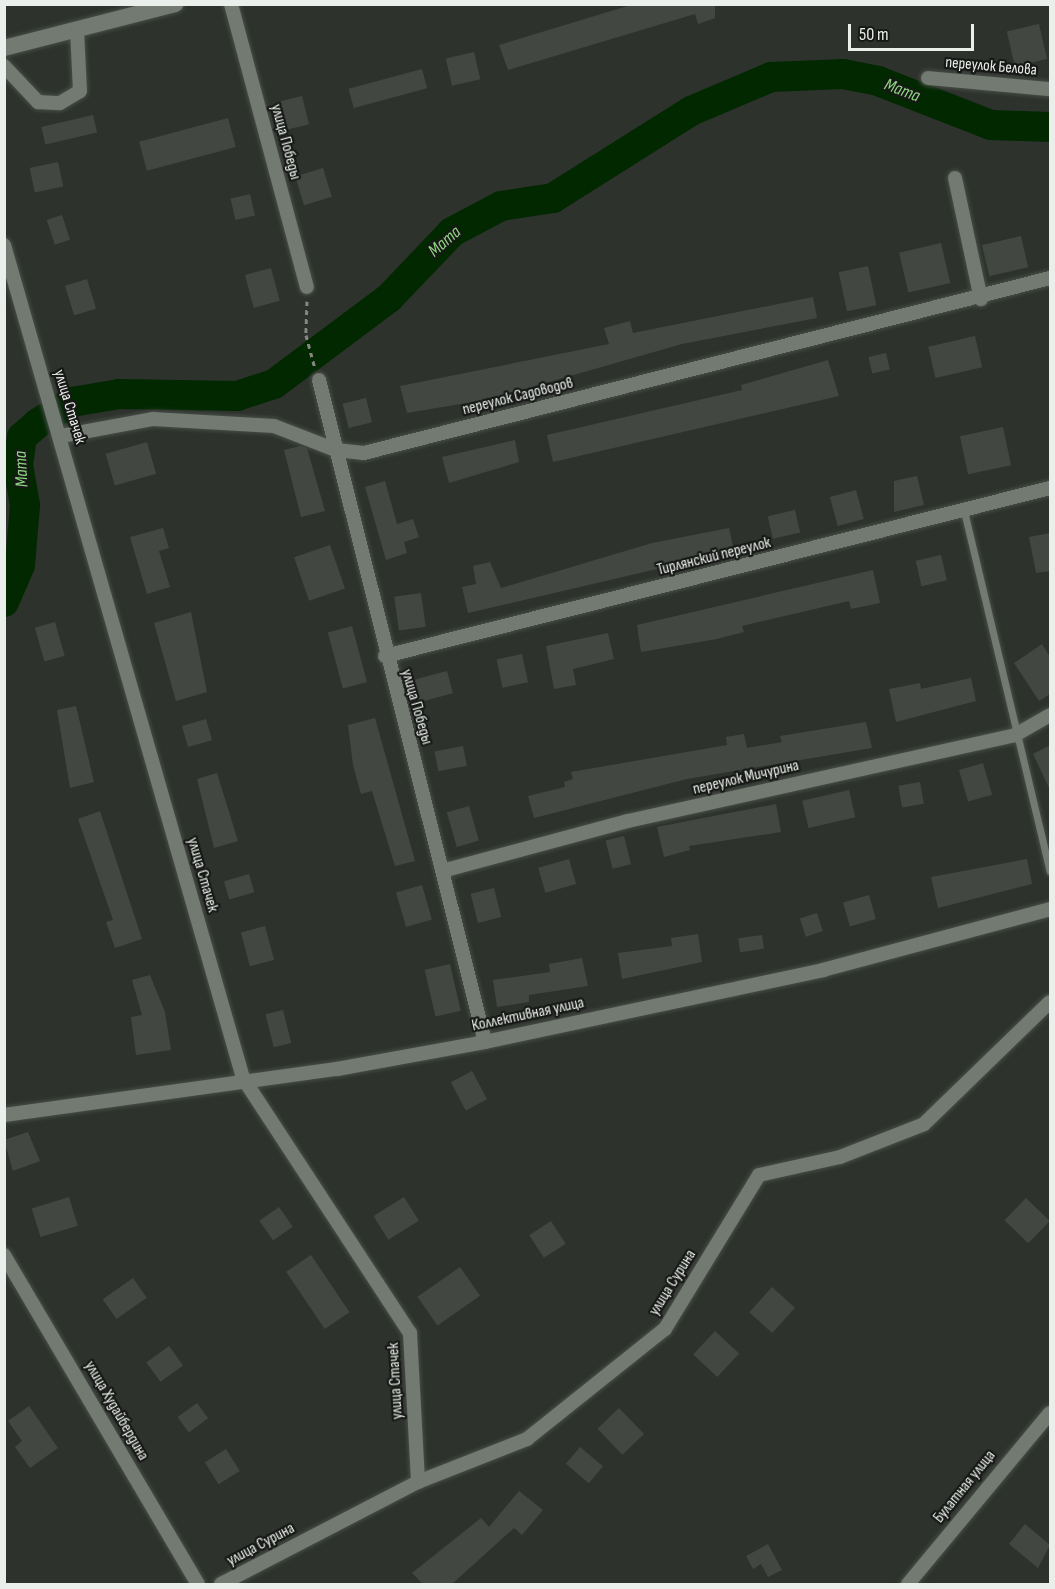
<!DOCTYPE html>
<html>
<head>
<meta charset="utf-8">
<style>
  body { margin:0 }
  #map { position:relative; width:1055px; height:1589px; overflow:hidden; background:#2d322c; font-family:"Sofia Sans Condensed",sans-serif }
  div>[style] { position:absolute }
  .river>* { height:30px; margin:-15px; padding:0 15px; transform-origin:15px; border-radius:15px; background:#022800 }
  .building>* { inset:0; background:#424841; transform-origin:0 0 }
  .path>* { height:3px; margin-top:-1.5px; transform-origin:0; background:repeating-linear-gradient(90deg,#848883 0 4.5px,transparent 0 9px) }
  .roads { filter:drop-shadow(0 0 2px #484d48) drop-shadow(0 0 2px #484d48) }
  .service>* { height:7px; margin:-3.5px; padding:0 3.5px; transform-origin:3.5px; border-radius:3.5px; background:#737a72 }
  .minor>* { height:14px; margin:-7px; padding:0 7px; transform-origin:7px; border-radius:7px; background:#737a72 }
  .tertiary>* { height:16px; margin:-8px; padding:0 8px; transform-origin:8px; border-radius:8px; background:#737a72 }
  span { translate:-50% -50%; white-space:nowrap; text-align:center; line-height:1.15; -webkit-text-stroke:4.5px #171916; paint-order:stroke }
  .street-label { font-size:16px; color:#ebefeb }
  .water-label { font-size:18px; color:#8ed480; font-style:italic }
  .frame { position:absolute; inset:0; border:6px solid #ebefeb; pointer-events:none }
  .scale { position:absolute; left:848px; top:24px; width:126px; height:27px; box-sizing:border-box; border:3px solid #ebefeb; border-top:0; padding-left:8px; font-size:18px; line-height:21px; white-space:nowrap; color:#ebefeb; -webkit-text-stroke:4px #171916; paint-order:stroke }
</style>
</head>
<body>
<div id="map">
  <div class="river">
    <div style="left:4px;top:602px;width:40px;rotate:-66.6deg"></div>
    <div style="left:20px;top:565px;width:60px;rotate:-85.2deg"></div>
    <div style="left:25px;top:505px;width:41px;rotate:-99.9deg"></div>
    <div style="left:18px;top:465px;width:28px;rotate:-82deg"></div>
    <div style="left:22px;top:437px;width:21px;rotate:-41deg"></div>
    <div style="left:38px;top:423px;width:40px;rotate:-32deg"></div>
    <div style="left:72px;top:402px;width:48px;rotate:-9.7deg"></div>
    <div style="left:119px;top:394px;width:118px;rotate:1deg"></div>
    <div style="left:237px;top:396px;width:39px;rotate:-18deg"></div>
    <div style="left:274px;top:384px;width:144px;rotate:-36.8deg"></div>
    <div style="left:389px;top:298px;width:91px;rotate:-46.3deg"></div>
    <div style="left:452px;top:232px;width:55px;rotate:-28deg"></div>
    <div style="left:501px;top:206px;width:53px;rotate:-8.7deg"></div>
    <div style="left:553px;top:198px;width:163px;rotate:-32.2deg"></div>
    <div style="left:691px;top:111px;width:87px;rotate:-23deg"></div>
    <div style="left:771px;top:77px;width:72px;rotate:-2.4deg"></div>
    <div style="left:843px;top:74px;width:36px;rotate:11deg"></div>
    <div style="left:878px;top:81px;width:121px;rotate:21.3deg"></div>
    <div style="left:991px;top:125px;width:59px;rotate:1.9deg"></div>
  </div>
  <div class="building">
    <div style="clip-path:polygon(634px 4px,715px 4px,715px 18px,698px 24px,695px 14px,508px 70px,499px 45px)"></div>
    <div style="left:1039px;top:24px;width:36px;height:33px;rotate:77deg"></div>
    <div style="left:474px;top:52px;width:28px;height:29px;rotate:77deg"></div>
    <div style="left:422px;top:69px;width:20px;height:76px;rotate:75deg"></div>
    <div style="left:302px;top:96px;width:29px;height:24px;rotate:76deg"></div>
    <div style="left:93px;top:115px;width:18px;height:53px;rotate:77deg"></div>
    <div style="left:228px;top:118px;width:30px;height:92px;rotate:75deg"></div>
    <div style="left:58px;top:162px;width:25px;height:29px;rotate:78deg"></div>
    <div style="left:323px;top:168px;width:30px;height:29px;rotate:73deg"></div>
    <div style="left:250px;top:194px;width:22px;height:20px;rotate:77deg"></div>
    <div style="left:62px;top:215px;width:26px;height:16px;rotate:72deg"></div>
    <div style="left:1021px;top:236px;width:32px;height:40px;rotate:77deg"></div>
    <div style="left:941px;top:243px;width:41px;height:43px;rotate:77deg"></div>
    <div style="left:868px;top:266px;width:40px;height:30px;rotate:78deg"></div>
    <div style="left:271px;top:268px;width:34px;height:27px;rotate:75deg"></div>
    <div style="left:87px;top:279px;width:31px;height:23px;rotate:73deg"></div>
    <div style="clip-path:polygon(813px 297px,817px 318px,682px 344px,490px 399px,407px 413px,400px 386px,609px 344px,604px 328px,630px 321px,633px 333px)"></div>
    <div style="left:975px;top:336px;width:32px;height:48px;rotate:77deg"></div>
    <div style="left:886px;top:353px;width:17px;height:18px;rotate:77deg"></div>
    <div style="clip-path:polygon(828px 360px,839px 396px,553px 462px,547px 435px,742px 390px,741px 385px)"></div>
    <div style="left:366px;top:398px;width:25px;height:24px;rotate:76deg"></div>
    <div style="left:1003px;top:427px;width:39px;height:44px;rotate:78deg"></div>
    <div style="clip-path:polygon(515px 440px,519px 462px,449px 483px,442px 457px)"></div>
    <div style="left:147px;top:442px;width:33px;height:43px;rotate:74deg"></div>
    <div style="clip-path:polygon(300px 446px,307px 448px,325px 511px,301px 517px,284px 450px)"></div>
    <div style="clip-path:polygon(917px 476px,924px 505px,894px 512px,894px 481px)"></div>
    <div style="clip-path:polygon(385px 481px,397px 524px,413px 519px,419px 537px,404px 542px,407px 553px,386px 560px,365px 487px)"></div>
    <div style="left:856px;top:490px;width:30px;height:27px;rotate:75deg"></div>
    <div style="left:795px;top:510px;width:23px;height:28px;rotate:77deg"></div>
    <div style="clip-path:polygon(163px 528px,169px 548px,159px 551px,170px 587px,147px 594px,130px 537px)"></div>
    <div style="clip-path:polygon(729px 528px,734px 551px,468px 613px,462px 587px,476px 584px,473px 566px,490px 562px,501px 588px,652px 543px)"></div>
    <div style="clip-path:polygon(1050px 533px,1050px 571px,1036px 573px,1029px 537px)"></div>
    <div style="left:330px;top:545px;width:46px;height:38px;rotate:71deg"></div>
    <div style="left:941px;top:555px;width:26px;height:26px;rotate:77deg"></div>
    <div style="clip-path:polygon(873px 570px,880px 603px,851px 609px,849px 601px,742px 626px,744px 632px,717px 639px,641px 652px,637px 625px)"></div>
    <div style="left:421px;top:593px;width:34px;height:27px;rotate:82deg"></div>
    <div style="clip-path:polygon(191px 612px,207px 692px,176px 701px,154px 623px)"></div>
    <div style="left:55px;top:622px;width:35px;height:21px;rotate:74deg"></div>
    <div style="left:352px;top:626px;width:58px;height:25px;rotate:75deg"></div>
    <div style="clip-path:polygon(608px 633px,614px 659px,573px 669px,576px 685px,554px 689px,546px 646px)"></div>
    <div style="clip-path:polygon(1042px 644px,1050px 657px,1050px 694px,1039px 701px,1014px 663px)"></div>
    <div style="left:522px;top:654px;width:29px;height:26px;rotate:78deg"></div>
    <div style="left:447px;top:671px;width:23px;height:35px;rotate:75deg"></div>
    <div style="clip-path:polygon(971px 678px,976px 701px,896px 722px,889px 689px,920px 683px,921px 689px)"></div>
    <div style="clip-path:polygon(76px 706px,94px 782px,70px 788px,57px 710px)"></div>
    <div style="clip-path:polygon(375px 718px,415px 861px,395px 866px,372px 791px,361px 794px,353px 765px,348px 725px)"></div>
    <div style="left:206px;top:719px;width:22px;height:25px;rotate:74deg"></div>
    <div style="clip-path:polygon(866px 722px,872px 748px,687px 779px,534px 818px,528px 796px,565px 787px,564px 782px,573px 779px,571px 772px,727px 745px,726px 737px,744px 734px,747px 748px,782px 742px,780px 736px)"></div>
    <div style="clip-path:polygon(1050px 745px,1050px 790px,1033px 754px)"></div>
    <div style="left:463px;top:746px;width:20px;height:29px;rotate:79deg"></div>
    <div style="left:983px;top:763px;width:33px;height:25px;rotate:74deg"></div>
    <div style="clip-path:polygon(217px 773px,238px 841px,214px 848px,197px 779px)"></div>
    <div style="left:920px;top:782px;width:22px;height:22px;rotate:80deg"></div>
    <div style="left:849px;top:790px;width:28px;height:48px;rotate:77deg"></div>
    <div style="clip-path:polygon(776px 804px,781px 832px,689px 846px,690px 850px,664px 857px,657px 827px)"></div>
    <div style="left:469px;top:806px;width:36px;height:23px;rotate:74deg"></div>
    <div style="clip-path:polygon(100px 811px,142px 939px,115px 948px,106px 922px,113px 920px,78px 819px)"></div>
    <div style="left:624px;top:836px;width:29px;height:19px;rotate:76deg"></div>
    <div style="left:569px;top:859px;width:26px;height:32px;rotate:74deg"></div>
    <div style="clip-path:polygon(1027px 859px,1032px 884px,938px 908px,931px 877px)"></div>
    <div style="left:249px;top:874px;width:19px;height:26px;rotate:74deg"></div>
    <div style="left:422px;top:885px;width:36px;height:27px;rotate:74deg"></div>
    <div style="left:494px;top:888px;width:30px;height:24px;rotate:76deg"></div>
    <div style="left:869px;top:895px;width:25px;height:27px;rotate:74deg"></div>
    <div style="left:817px;top:913px;width:19px;height:18px;rotate:72deg"></div>
    <div style="left:265px;top:926px;width:35px;height:25px;rotate:75deg"></div>
    <div style="clip-path:polygon(698px 934px,702px 962px,622px 979px,618px 953px,672px 946px,671px 938px)"></div>
    <div style="left:762px;top:935px;width:14px;height:24px;rotate:82deg"></div>
    <div style="clip-path:polygon(582px 958px,588px 986px,529px 995px,529px 1002px,497px 1007px,493px 980px,550px 972px,549px 964px)"></div>
    <div style="left:450px;top:964px;width:48px;height:26px;rotate:77deg"></div>
    <div style="clip-path:polygon(150px 975px,165px 1012px,171px 1050px,136px 1055px,131px 1017px,142px 1015px,132px 980px)"></div>
    <div style="left:283px;top:1010px;width:34px;height:18px;rotate:76deg"></div>
    <div style="left:472px;top:1071px;width:32px;height:24px;rotate:62deg"></div>
    <div style="clip-path:polygon(28px 1132px,40px 1161px,13px 1171px,4px 1140px)"></div>
    <div style="left:69px;top:1197px;width:30px;height:39px;rotate:73deg"></div>
    <div style="left:404px;top:1197px;width:28px;height:36px;rotate:58deg"></div>
    <div style="left:1026px;top:1198px;width:33px;height:31px;rotate:44deg"></div>
    <div style="left:279px;top:1207px;width:24px;height:24px;rotate:55deg"></div>
    <div style="left:551px;top:1221px;width:27px;height:26px;rotate:57deg"></div>
    <div style="left:311px;top:1255px;width:69px;height:30px;rotate:56deg"></div>
    <div style="left:460px;top:1267px;width:35px;height:52px;rotate:55deg"></div>
    <div style="left:133px;top:1278px;width:24px;height:37px;rotate:55deg"></div>
    <div style="left:772px;top:1287px;width:31px;height:34px;rotate:42deg"></div>
    <div style="left:715px;top:1331px;width:33px;height:32px;rotate:43deg"></div>
    <div style="left:169px;top:1346px;width:24px;height:28px;rotate:54deg"></div>
    <div style="left:197px;top:1403px;width:19px;height:24px;rotate:54deg"></div>
    <div style="clip-path:polygon(29px 1406px,58px 1448px,30px 1468px,15px 1447px,22px 1441px,8px 1421px)"></div>
    <div style="left:619px;top:1408px;width:36px;height:30px;rotate:46deg"></div>
    <div style="left:580px;top:1447px;width:30px;height:22px;rotate:40deg"></div>
    <div style="left:226px;top:1449px;width:26px;height:25px;rotate:58deg"></div>
    <div style="clip-path:polygon(519px 1491px,543px 1510px,522px 1535px,514px 1528px,452px 1584px,423px 1584px,412px 1573px,481px 1518px,489px 1527px)"></div>
    <div style="clip-path:polygon(1025px 1524px,1050px 1545px,1038px 1568px,1009px 1544px)"></div>
    <div style="clip-path:polygon(768px 1544px,782px 1570px,768px 1577px,761px 1564px,753px 1569px,746px 1556px)"></div>
  </div>
  <div class="path">
    <div style="left:307px;top:301px;width:34px;rotate:92deg"></div>
    <div style="left:306px;top:335px;width:34px;rotate:75deg"></div>
  </div>
  <div class="roads">
    <div class="service">
      <div style="left:964px;top:511px;width:370px;rotate:76.6deg"></div>
    </div>
    <div class="minor">
      <div style="left:231px;top:4px;width:293px;rotate:75deg"></div>
      <div style="left:4px;top:66px;width:50px;rotate:46.6deg"></div>
      <div style="left:38px;top:102px;width:22px;rotate:3deg"></div>
      <div style="left:60px;top:103px;width:23px;rotate:-31deg"></div>
      <div style="left:80px;top:91px;width:61px;rotate:-92.8deg"></div>
      <div style="left:928px;top:78px;width:122px;rotate:5.2deg"></div>
      <div style="left:955px;top:178px;width:124px;rotate:77.9deg"></div>
      <div style="left:4px;top:245px;width:867px;rotate:73.99deg"></div>
      <div style="left:243px;top:1078px;width:305px;rotate:56.8deg"></div>
      <div style="left:410px;top:1333px;width:149px;rotate:86.9deg"></div>
      <div style="left:319px;top:380px;width:682px;rotate:75.92deg"></div>
      <div style="left:61px;top:436px;width:94px;rotate:-10.5deg"></div>
      <div style="left:153px;top:419px;width:121px;rotate:3.3deg"></div>
      <div style="left:274px;top:426px;width:66px;rotate:21.2deg"></div>
      <div style="left:336px;top:450px;width:28px;rotate:6deg"></div>
      <div style="left:364px;top:453px;width:708px;rotate:-14.31deg"></div>
      <div style="left:385px;top:656px;width:686px;rotate:-14.18deg"></div>
      <div style="left:446px;top:870px;width:188px;rotate:-15.1deg"></div>
      <div style="left:628px;top:821px;width:396px;rotate:-12.5deg"></div>
      <div style="left:1015px;top:735px;width:40px;rotate:-29.7deg"></div>
      <div style="left:4px;top:1115px;width:336px;rotate:-7.9deg"></div>
      <div style="left:337px;top:1069px;width:150px;rotate:-10.3deg"></div>
      <div style="left:485px;top:1042px;width:346px;rotate:-12deg"></div>
      <div style="left:823px;top:970px;width:235px;rotate:-15deg"></div>
      <div style="left:4px;top:1255px;width:382px;rotate:59.5deg"></div>
      <div style="left:221px;top:1584px;width:222px;rotate:-27.4deg"></div>
      <div style="left:418px;top:1482px;width:117px;rotate:-21.5deg"></div>
      <div style="left:527px;top:1439px;width:176px;rotate:-38.6deg"></div>
      <div style="left:665px;top:1329px;width:180px;rotate:-58.6deg"></div>
      <div style="left:759px;top:1175px;width:83px;rotate:-12.5deg"></div>
      <div style="left:840px;top:1157px;width:90px;rotate:-21.4deg"></div>
      <div style="left:924px;top:1124px;width:175px;rotate:-44.1deg"></div>
      <div style="left:908px;top:1584px;width:222px;rotate:-50.3deg"></div>
    </div>
    <div class="tertiary">
      <div style="left:4px;top:48px;width:177px;rotate:-14.4deg"></div>
    </div>
  </div>
  <div class="street-label">
    <span style="left:991px;top:67px;rotate:5deg">переулок Белова</span>
    <span style="left:285px;top:142px;rotate:75deg">улица Победы</span>
    <span style="left:518px;top:397px;rotate:-14deg">переулок Садоводов</span>
    <span style="left:69px;top:407px;rotate:73deg">улица Стачек</span>
    <span style="left:714px;top:557px;rotate:-14deg">Тирлянский переулок</span>
    <span style="left:416px;top:707px;rotate:74deg">улица Победы</span>
    <span style="left:746px;top:778px;rotate:-13deg">переулок Мичурина</span>
    <span style="left:202px;top:875px;rotate:74deg">улица Стачек</span>
    <span style="left:528px;top:1015px;rotate:-12deg">Коллективная улица</span>
    <span style="left:673px;top:1283px;rotate:-58deg">улица Сурина</span>
    <span style="left:396px;top:1381px;rotate:-93deg">улица Стачек</span>
    <span style="left:116px;top:1411px;rotate:60deg">улица Худайбердина</span>
    <span style="left:965px;top:1487px;rotate:-51deg">Булатная улица</span>
    <span style="left:261px;top:1545px;rotate:-28deg">улица Сурина</span>
  </div>
  <div class="water-label">
    <span style="left:902px;top:91px;rotate:21deg">Мата</span>
    <span style="left:445px;top:242px;rotate:-41deg">Мата</span>
    <span style="left:22px;top:469px;rotate:-93deg">Мата</span>
  </div>
  <div class="frame"></div>
  <div class="scale">50 m</div>
</div>
</body>
</html>
